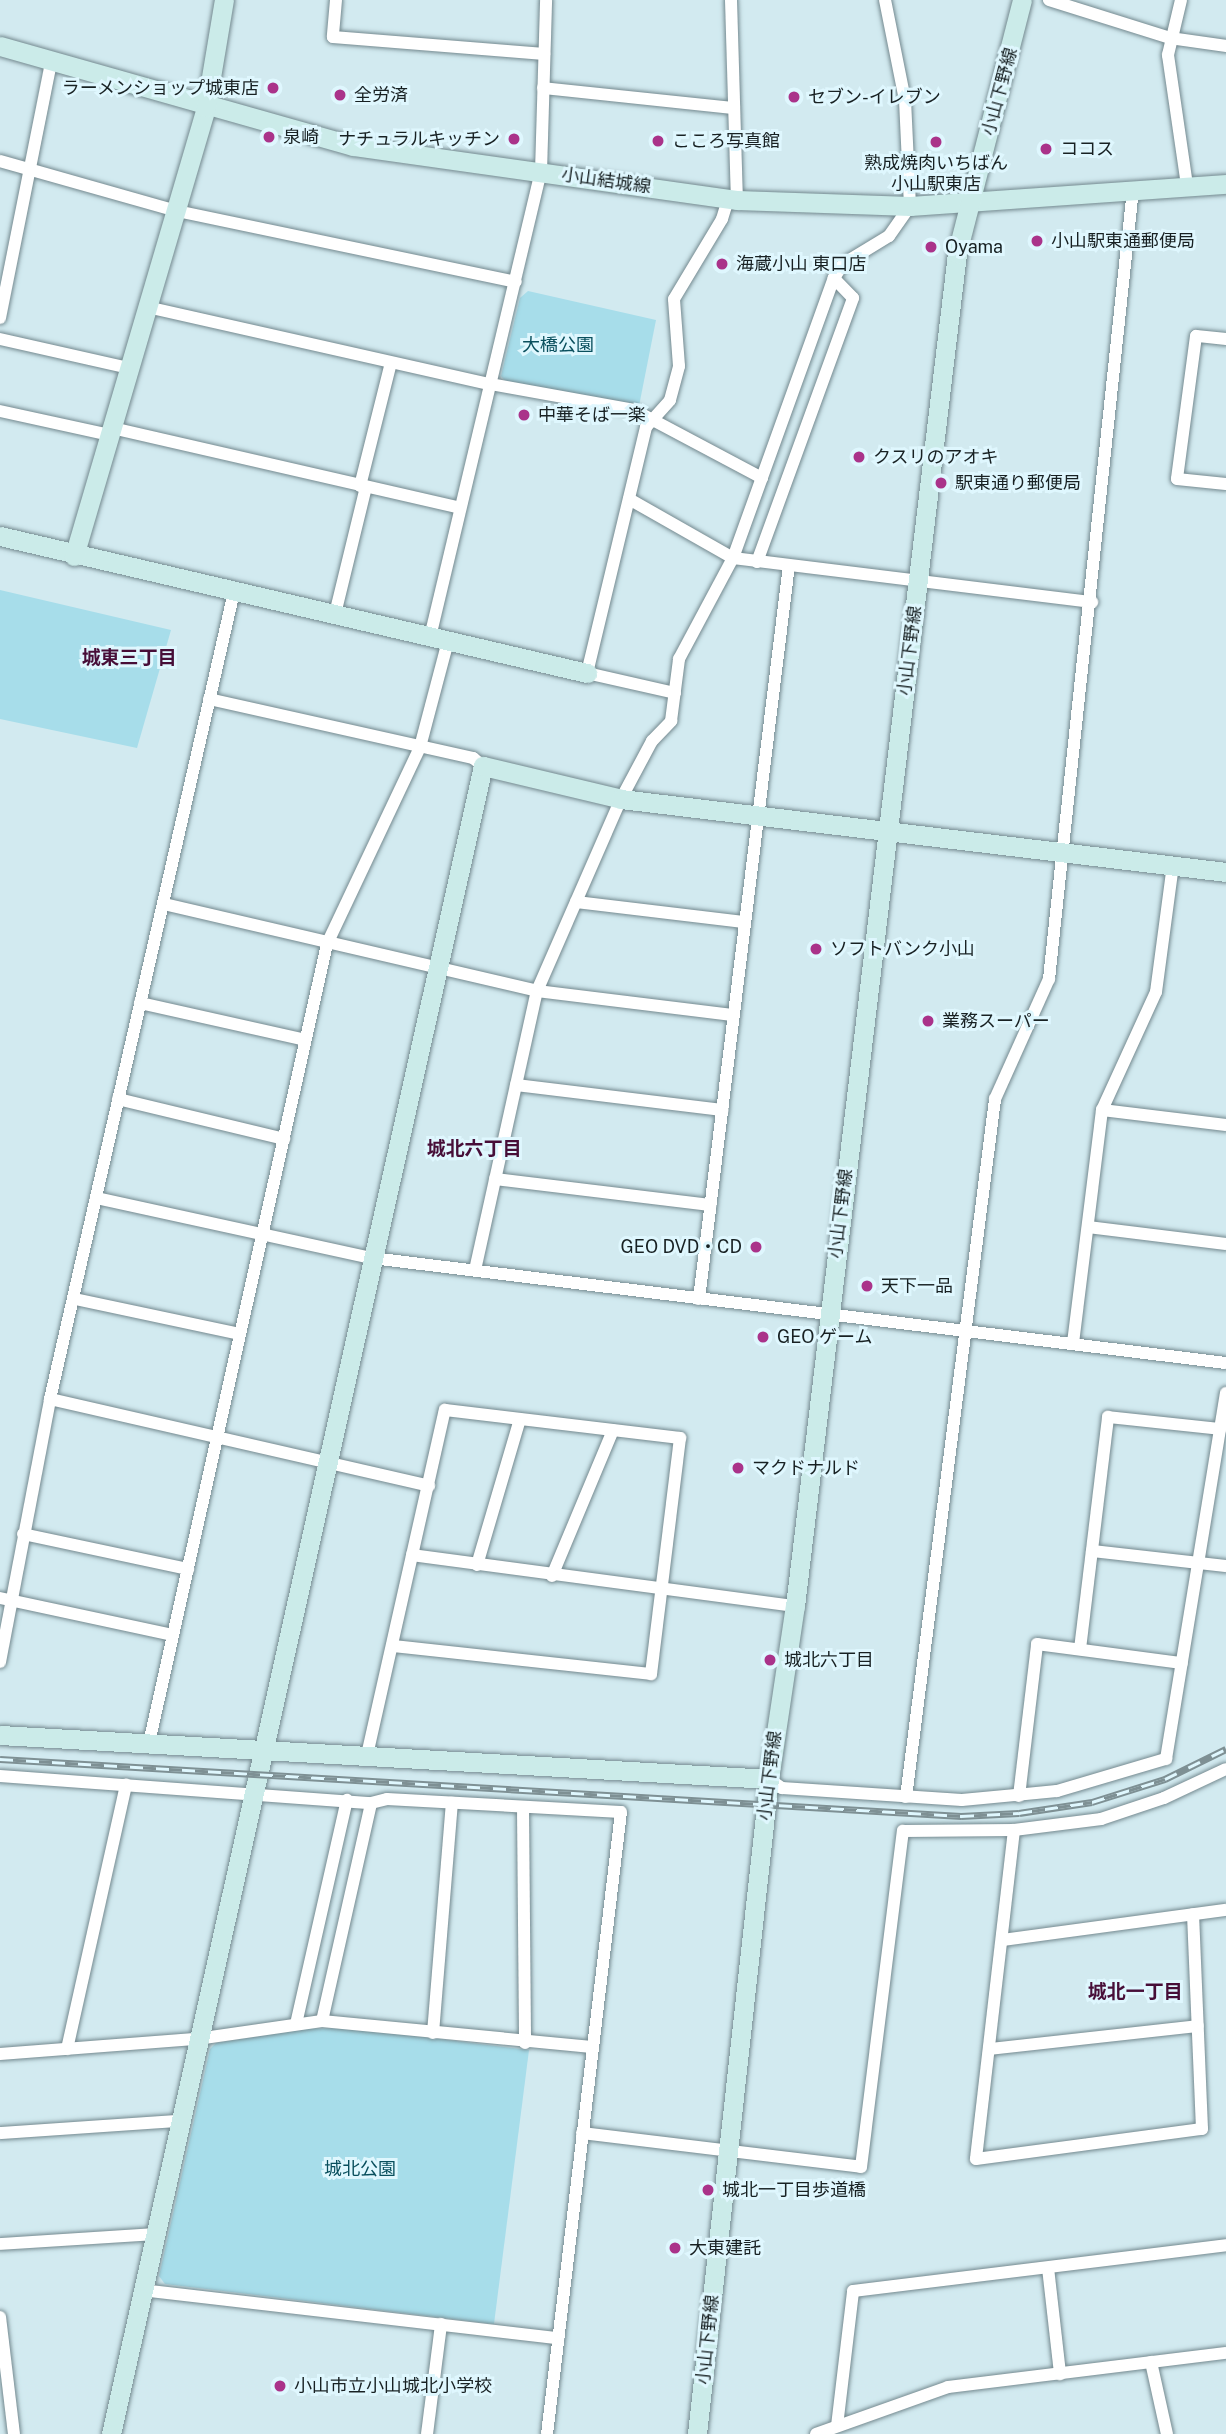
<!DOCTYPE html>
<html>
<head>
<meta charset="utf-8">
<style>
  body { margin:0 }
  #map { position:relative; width:1226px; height:2434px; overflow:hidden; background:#d2eaf0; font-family:"Public Sans","Noto Sans JP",sans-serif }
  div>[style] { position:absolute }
  .green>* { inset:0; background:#a7ddea }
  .roads { filter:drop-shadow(0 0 2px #74898f) drop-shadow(0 0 2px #74898f) }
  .street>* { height:12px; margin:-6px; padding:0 6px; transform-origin:6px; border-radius:6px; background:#fff }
  .secondary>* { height:19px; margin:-9.5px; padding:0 9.5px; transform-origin:9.5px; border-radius:9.5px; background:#cbebe9 }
  .rail>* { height:7px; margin-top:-3.5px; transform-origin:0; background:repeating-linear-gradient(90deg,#dff7fe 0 13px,#7e9094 0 26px); box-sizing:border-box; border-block:2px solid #7e9094 }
  .dots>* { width:19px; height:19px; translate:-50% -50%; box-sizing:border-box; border:4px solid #dff7fe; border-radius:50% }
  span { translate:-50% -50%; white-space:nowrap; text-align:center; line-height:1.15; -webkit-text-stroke:6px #dff7fe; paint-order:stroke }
  .poi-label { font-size:18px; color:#182123 }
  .right { translate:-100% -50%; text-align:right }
  .left { translate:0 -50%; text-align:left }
  .street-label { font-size:18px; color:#182123 }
  .park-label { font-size:18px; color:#094f5d }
  .neighbourhood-label { font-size:19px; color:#470e38; font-weight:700 }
</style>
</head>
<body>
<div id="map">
  <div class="green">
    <div style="clip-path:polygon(528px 291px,656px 320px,639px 406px,507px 383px,501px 376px,520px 298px)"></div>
    <div style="clip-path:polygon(0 590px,171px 630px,137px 748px,0 719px)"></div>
    <div style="clip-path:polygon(350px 2028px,529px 2050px,494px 2324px,165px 2284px,159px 2276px,210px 2049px,216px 2043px,306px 2029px)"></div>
  </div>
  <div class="roads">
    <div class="street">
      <div style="left:336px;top:0;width:37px;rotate:95deg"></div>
      <div style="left:333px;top:37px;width:212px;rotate:4.6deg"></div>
      <div style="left:731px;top:0;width:200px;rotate:88.3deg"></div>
      <div style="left:1049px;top:0;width:127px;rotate:17.4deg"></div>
      <div style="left:1170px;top:38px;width:57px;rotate:8.1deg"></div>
      <div style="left:1181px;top:0;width:57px;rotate:103.3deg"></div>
      <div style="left:1168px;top:55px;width:132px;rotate:81.7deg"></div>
      <div style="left:543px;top:88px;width:192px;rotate:6deg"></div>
      <div style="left:0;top:161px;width:184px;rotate:15.8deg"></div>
      <div style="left:177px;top:211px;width:346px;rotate:11.8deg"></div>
      <div style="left:147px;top:307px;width:352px;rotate:12.7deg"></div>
      <div style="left:490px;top:384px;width:146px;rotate:10.2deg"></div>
      <div style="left:634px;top:410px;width:145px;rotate:28deg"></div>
      <div style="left:0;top:318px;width:261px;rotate:-78.7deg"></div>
      <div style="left:0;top:339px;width:132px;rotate:12.7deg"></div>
      <div style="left:1226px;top:339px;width:30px;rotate:-174deg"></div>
      <div style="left:1196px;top:336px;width:144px;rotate:97.6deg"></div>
      <div style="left:1177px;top:479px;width:49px;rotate:5.8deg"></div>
      <div style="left:0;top:411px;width:113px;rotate:12.3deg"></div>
      <div style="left:112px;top:428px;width:357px;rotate:12.9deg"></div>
      <div style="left:360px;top:486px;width:127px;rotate:-75.9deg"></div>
      <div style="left:629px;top:499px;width:120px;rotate:29.6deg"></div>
      <div style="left:733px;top:558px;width:362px;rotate:7deg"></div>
      <div style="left:757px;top:562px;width:281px;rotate:-70deg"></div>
      <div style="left:853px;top:298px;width:28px;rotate:-134deg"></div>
      <div style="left:335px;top:614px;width:131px;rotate:-76.3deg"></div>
      <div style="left:430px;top:637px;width:478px;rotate:-76.6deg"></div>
      <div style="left:541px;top:172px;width:172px;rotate:-88.3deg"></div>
      <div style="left:675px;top:693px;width:90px;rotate:-167.2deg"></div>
      <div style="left:587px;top:673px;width:253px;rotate:-76.5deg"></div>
      <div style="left:646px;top:427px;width:36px;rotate:-48deg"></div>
      <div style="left:670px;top:400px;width:35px;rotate:-75deg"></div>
      <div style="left:679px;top:366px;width:67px;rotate:-94.3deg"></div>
      <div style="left:674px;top:299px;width:93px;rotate:-59deg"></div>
      <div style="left:722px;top:219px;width:21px;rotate:-73deg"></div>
      <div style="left:209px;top:699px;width:271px;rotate:12.6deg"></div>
      <div style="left:473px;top:758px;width:13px;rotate:39deg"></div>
      <div style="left:576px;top:902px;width:169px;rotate:6.8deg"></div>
      <div style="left:164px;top:904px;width:383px;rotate:13.1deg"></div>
      <div style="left:537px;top:991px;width:197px;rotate:7deg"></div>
      <div style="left:140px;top:1003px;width:169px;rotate:12.6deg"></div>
      <div style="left:516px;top:1085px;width:208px;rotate:6.9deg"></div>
      <div style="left:118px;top:1099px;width:171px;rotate:13.5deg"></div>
      <div style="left:1102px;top:1110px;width:125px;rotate:6.9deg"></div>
      <div style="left:495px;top:1179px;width:217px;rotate:6.9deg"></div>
      <div style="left:96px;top:1198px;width:282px;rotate:12.3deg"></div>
      <div style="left:372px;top:1258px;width:860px;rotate:7.01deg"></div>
      <div style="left:1088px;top:1227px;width:139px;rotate:7deg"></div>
      <div style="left:475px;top:1270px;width:286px;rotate:-77.5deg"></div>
      <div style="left:537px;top:991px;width:210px;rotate:-66.4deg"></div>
      <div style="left:621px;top:799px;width:66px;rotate:-61.9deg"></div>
      <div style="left:652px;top:741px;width:28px;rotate:-46deg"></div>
      <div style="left:671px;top:721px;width:63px;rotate:-82.6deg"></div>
      <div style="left:679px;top:659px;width:115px;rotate:-61.9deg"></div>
      <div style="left:733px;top:558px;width:298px;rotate:-70.2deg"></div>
      <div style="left:834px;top:278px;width:17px;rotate:-57deg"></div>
      <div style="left:843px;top:264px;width:54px;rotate:-31.3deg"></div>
      <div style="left:889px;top:236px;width:37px;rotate:-55deg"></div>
      <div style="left:910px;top:206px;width:106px;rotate:-92.7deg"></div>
      <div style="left:905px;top:100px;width:102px;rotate:-101.3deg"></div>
      <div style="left:75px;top:1299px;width:168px;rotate:12deg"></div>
      <div style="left:699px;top:1299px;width:739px;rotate:-83.01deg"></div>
      <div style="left:1073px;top:1343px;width:235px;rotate:-82.9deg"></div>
      <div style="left:1102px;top:1110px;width:130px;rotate:-65.4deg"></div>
      <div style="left:1156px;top:992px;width:128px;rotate:-82.4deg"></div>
      <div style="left:50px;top:1399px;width:389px;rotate:12.9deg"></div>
      <div style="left:23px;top:1534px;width:169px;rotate:12deg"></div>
      <div style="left:1092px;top:1551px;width:135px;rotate:6.4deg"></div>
      <div style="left:412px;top:1555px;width:386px;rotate:7.6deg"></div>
      <div style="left:477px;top:1565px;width:152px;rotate:-73.6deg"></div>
      <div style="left:552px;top:1576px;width:158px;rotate:-67.3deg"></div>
      <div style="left:0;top:1598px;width:176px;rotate:12.1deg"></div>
      <div style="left:1080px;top:1649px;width:234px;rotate:-83.1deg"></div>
      <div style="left:1108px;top:1417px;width:113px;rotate:6.1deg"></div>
      <div style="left:0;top:1662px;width:268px;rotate:-79.2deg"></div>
      <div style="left:50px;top:1399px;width:828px;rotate:-77.16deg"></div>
      <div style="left:149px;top:1743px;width:819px;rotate:-77.44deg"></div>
      <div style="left:327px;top:944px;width:218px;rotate:-64.7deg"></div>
      <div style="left:420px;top:747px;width:110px;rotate:-75.2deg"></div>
      <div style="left:367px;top:1755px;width:354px;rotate:-77.3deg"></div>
      <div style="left:445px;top:1410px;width:237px;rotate:6.8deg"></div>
      <div style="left:680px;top:1438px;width:238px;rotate:97deg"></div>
      <div style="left:651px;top:1674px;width:260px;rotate:-173.8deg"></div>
      <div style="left:0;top:1776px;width:372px;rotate:4.2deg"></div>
      <div style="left:371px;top:1803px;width:16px;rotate:-14deg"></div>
      <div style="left:387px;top:1799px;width:234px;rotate:3.2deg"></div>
      <div style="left:621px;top:1812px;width:626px;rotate:96.78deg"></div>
      <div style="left:769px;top:1779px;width:16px;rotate:35deg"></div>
      <div style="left:782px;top:1788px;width:180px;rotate:3.8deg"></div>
      <div style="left:962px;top:1800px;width:95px;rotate:-5.4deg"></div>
      <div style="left:1057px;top:1791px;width:114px;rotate:-16.4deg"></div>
      <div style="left:1166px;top:1759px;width:371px;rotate:-80.7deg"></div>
      <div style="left:1019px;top:1796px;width:153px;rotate:-83.2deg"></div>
      <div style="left:1037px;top:1644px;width:146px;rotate:7.5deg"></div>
      <div style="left:906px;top:1797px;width:704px;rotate:-82.73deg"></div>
      <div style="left:995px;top:1099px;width:132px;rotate:-65.8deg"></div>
      <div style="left:1049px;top:979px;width:794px;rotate:-83.93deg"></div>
      <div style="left:523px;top:1808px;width:235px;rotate:89.5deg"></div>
      <div style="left:1014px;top:1830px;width:331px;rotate:96.6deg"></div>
      <div style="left:976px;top:2159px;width:228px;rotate:-7.6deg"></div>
      <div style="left:1202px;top:2129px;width:215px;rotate:-92.4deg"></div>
      <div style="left:1003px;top:1940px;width:225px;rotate:-7.7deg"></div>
      <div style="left:322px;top:2021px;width:223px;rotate:-77.3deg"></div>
      <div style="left:296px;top:2024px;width:230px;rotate:-77.2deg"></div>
      <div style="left:433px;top:2033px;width:231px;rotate:-85.3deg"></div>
      <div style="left:67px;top:2049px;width:271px;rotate:-77.4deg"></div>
      <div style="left:990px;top:2049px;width:209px;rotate:-6.3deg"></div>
      <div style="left:0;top:2054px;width:198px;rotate:-4.4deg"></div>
      <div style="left:197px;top:2039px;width:126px;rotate:-8.2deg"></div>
      <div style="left:322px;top:2021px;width:271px;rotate:5.5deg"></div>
      <div style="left:0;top:2133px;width:178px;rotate:-3.9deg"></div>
      <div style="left:582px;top:2133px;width:281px;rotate:6.9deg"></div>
      <div style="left:861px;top:2167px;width:339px;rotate:-82.9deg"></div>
      <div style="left:903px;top:1831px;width:111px;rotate:-0.5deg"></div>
      <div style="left:1014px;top:1830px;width:88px;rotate:-7.2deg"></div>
      <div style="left:1101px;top:1819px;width:66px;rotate:-18.4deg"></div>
      <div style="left:1164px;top:1798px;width:68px;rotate:-25.1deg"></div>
      <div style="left:0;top:2244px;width:154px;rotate:-3.7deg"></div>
      <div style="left:1048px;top:2268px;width:107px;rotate:83.5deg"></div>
      <div style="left:141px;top:2290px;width:420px;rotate:6.6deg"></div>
      <div style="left:0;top:2317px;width:118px;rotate:83.2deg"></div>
      <div style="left:1151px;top:2362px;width:74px;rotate:77.5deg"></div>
      <div style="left:837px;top:2426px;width:136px;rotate:-83.2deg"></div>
      <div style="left:853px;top:2291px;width:376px;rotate:-7deg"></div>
      <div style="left:427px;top:2434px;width:111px;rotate:-82.7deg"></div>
      <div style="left:816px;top:2434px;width:140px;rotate:-19.6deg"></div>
      <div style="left:948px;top:2387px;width:280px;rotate:-7deg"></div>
    </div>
    <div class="secondary">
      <div style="left:0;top:46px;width:367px;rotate:15.8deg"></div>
      <div style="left:353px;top:146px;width:388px;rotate:8deg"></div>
      <div style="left:737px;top:200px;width:173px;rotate:2deg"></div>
      <div style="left:910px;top:206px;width:317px;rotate:-4deg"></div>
      <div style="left:0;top:536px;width:603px;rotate:13.14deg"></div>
      <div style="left:74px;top:556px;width:468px;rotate:-73.6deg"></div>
      <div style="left:206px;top:107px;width:109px;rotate:-80.5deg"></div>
      <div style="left:0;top:1735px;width:770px;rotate:3.27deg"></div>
      <div style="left:111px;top:2434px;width:1709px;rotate:-77.43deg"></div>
      <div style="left:483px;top:766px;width:142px;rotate:13.4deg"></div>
      <div style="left:621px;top:799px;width:609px;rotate:6.88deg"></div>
      <div style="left:697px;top:2434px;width:659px;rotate:-83.73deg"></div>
      <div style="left:769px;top:1779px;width:175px;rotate:-81.5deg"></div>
      <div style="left:795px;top:1606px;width:1363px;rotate:-83.17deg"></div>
      <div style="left:957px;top:253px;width:261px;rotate:-75.6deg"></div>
    </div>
  </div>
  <div class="rail">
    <div style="left:0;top:1759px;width:963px;rotate:3.39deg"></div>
    <div style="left:961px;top:1816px;width:58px;rotate:-3deg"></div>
    <div style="left:1019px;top:1813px;width:74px;rotate:-8.6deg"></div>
    <div style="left:1092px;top:1802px;width:77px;rotate:-17.5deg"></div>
    <div style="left:1165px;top:1779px;width:68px;rotate:-26.2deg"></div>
  </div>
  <div class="dots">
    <div style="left:273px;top:88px;background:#aa338a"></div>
    <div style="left:340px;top:95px;background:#aa338a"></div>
    <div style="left:794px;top:97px;background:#aa338a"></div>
    <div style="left:269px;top:137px;background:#aa338a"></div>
    <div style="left:514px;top:139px;background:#aa338a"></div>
    <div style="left:658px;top:141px;background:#aa338a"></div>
    <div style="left:936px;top:142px;background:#aa338a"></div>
    <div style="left:1046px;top:149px;background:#aa338a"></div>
    <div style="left:1037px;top:241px;background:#aa338a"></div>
    <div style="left:931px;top:247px;background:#aa338a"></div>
    <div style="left:722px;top:264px;background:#aa338a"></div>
    <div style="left:524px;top:415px;background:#aa338a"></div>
    <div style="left:859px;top:457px;background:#aa338a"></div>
    <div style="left:941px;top:483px;background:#aa338a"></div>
    <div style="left:816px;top:949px;background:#aa338a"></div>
    <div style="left:928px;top:1021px;background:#aa338a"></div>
    <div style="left:756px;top:1247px;background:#aa338a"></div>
    <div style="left:867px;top:1286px;background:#aa338a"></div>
    <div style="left:763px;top:1337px;background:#aa338a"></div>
    <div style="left:738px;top:1468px;background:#aa338a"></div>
    <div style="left:770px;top:1660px;background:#aa338a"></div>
    <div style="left:708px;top:2190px;background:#aa338a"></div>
    <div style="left:675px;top:2248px;background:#aa338a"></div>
    <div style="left:280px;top:2386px;background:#aa338a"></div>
  </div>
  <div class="poi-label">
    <span class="right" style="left:259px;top:88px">ラーメンショップ城東店</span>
    <span class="left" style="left:354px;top:95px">全労済</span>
    <span class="left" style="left:808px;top:97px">セブン-イレブン</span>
    <span class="left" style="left:283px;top:137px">泉崎</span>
    <span class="right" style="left:500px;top:139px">ナチュラルキッチン</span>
    <span class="left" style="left:672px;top:141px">こころ写真館</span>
    <span class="left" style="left:1060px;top:149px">ココス</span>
    <span style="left:936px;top:174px">熟成焼肉いちばん<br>小山駅東店</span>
    <span class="left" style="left:1051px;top:241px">小山駅東通郵便局</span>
    <span class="left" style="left:945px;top:247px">Oyama</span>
    <span class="left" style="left:736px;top:264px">海蔵小山 東口店</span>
    <span class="left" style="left:538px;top:415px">中華そば一楽</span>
    <span class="left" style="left:873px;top:457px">クスリのアオキ</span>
    <span class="left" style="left:955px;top:483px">駅東通り郵便局</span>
    <span class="left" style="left:830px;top:949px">ソフトバンク小山</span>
    <span class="left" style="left:942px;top:1021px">業務スーパー</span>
    <span class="right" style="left:742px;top:1247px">GEO DVD・CD</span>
    <span class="left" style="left:881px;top:1286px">天下一品</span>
    <span class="left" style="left:777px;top:1337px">GEO ゲーム</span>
    <span class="left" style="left:752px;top:1468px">マクドナルド</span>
    <span class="left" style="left:784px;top:1660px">城北六丁目</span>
    <span class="left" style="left:722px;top:2190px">城北一丁目歩道橋</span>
    <span class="left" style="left:689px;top:2248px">大東建託</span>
    <span class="left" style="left:294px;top:2386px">小山市立小山城北小学校</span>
  </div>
  <div class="street-label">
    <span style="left:1000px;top:92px;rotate:-75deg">小山下野線</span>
    <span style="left:606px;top:181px;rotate:8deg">小山結城線</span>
    <span style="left:910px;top:651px;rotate:-83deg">小山下野線</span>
    <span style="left:841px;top:1214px;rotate:-83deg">小山下野線</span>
    <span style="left:770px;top:1776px;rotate:-83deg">小山下野線</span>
    <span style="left:708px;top:2340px;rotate:-84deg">小山下野線</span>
  </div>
  <div class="park-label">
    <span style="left:558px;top:345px">大橋公園</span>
    <span style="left:360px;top:2169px">城北公園</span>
  </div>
  <div class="neighbourhood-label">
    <span style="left:129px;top:658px">城東三丁目</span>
    <span style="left:474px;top:1149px">城北六丁目</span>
    <span style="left:1135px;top:1992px">城北一丁目</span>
  </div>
</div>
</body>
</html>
